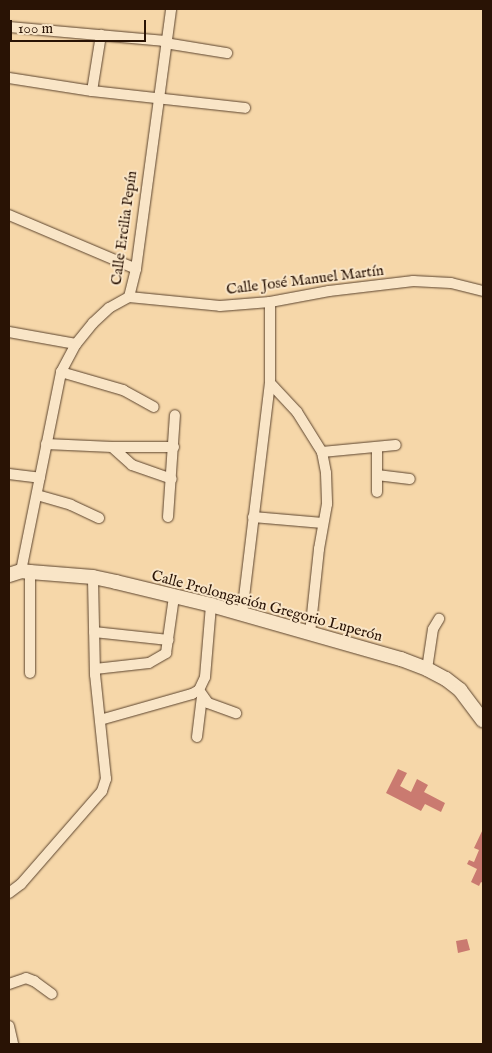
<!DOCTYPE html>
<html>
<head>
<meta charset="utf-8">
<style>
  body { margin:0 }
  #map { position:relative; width:492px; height:1053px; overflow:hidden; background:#f6d7a9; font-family:"IM FELL English",serif }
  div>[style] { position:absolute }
  .building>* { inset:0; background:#ca7a70 }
  .roads { filter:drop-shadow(0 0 1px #5c442e) drop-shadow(0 0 1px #5c442e) }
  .street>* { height:10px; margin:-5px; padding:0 5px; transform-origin:5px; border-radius:5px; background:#f9e5c7 }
  .secondary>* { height:14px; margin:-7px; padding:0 7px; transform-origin:7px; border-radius:7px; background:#f9e5c7 }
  span { translate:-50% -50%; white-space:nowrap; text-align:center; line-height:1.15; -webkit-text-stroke:4px #f9e5c7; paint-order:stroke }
  .street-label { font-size:15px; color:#291305 }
  .frame { position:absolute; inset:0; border:10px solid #291305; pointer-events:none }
  .scale { position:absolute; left:10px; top:20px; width:136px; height:22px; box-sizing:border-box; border:2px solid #291305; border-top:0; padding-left:6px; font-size:15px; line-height:18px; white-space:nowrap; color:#291305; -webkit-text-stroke:4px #f9e5c7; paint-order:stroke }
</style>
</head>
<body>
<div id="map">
  <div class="building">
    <div style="clip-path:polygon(398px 769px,407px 773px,400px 786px,411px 792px,417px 779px,428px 785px,424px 792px,445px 803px,441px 812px,425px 804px,421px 811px,386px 793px)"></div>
    <div style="clip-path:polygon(483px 829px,483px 883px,481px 882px,479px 886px,471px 882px,477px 869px,467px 864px,469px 860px,474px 862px,479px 850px,474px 848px)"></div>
    <div style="clip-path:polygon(467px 939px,470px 950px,458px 953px,456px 941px)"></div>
  </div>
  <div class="roads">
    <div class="street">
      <div style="left:9px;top:27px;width:157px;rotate:5.1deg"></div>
      <div style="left:165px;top:43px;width:63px;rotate:9.2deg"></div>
      <div style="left:9px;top:78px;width:84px;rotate:8.9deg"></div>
      <div style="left:92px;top:91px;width:154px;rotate:6.3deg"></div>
      <div style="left:92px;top:91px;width:57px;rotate:-80.9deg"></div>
      <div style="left:9px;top:215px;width:138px;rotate:23deg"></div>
      <div style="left:129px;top:297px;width:91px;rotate:5.6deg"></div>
      <div style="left:220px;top:306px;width:50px;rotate:-4.6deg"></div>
      <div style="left:270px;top:302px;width:60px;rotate:-10.6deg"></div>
      <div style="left:329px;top:291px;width:85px;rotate:-6.8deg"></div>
      <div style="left:413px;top:281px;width:38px;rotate:3deg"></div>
      <div style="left:451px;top:283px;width:33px;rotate:14deg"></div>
      <div style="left:9px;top:332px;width:68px;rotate:10.2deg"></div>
      <div style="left:61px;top:372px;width:65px;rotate:16.2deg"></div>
      <div style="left:123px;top:390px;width:35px;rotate:29deg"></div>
      <div style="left:270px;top:383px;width:40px;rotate:47deg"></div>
      <div style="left:297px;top:412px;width:47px;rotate:58deg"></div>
      <div style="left:322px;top:452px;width:21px;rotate:79deg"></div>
      <div style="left:326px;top:473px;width:31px;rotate:88deg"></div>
      <div style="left:327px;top:504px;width:46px;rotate:100.1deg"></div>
      <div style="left:319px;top:549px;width:84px;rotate:96.1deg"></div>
      <div style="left:46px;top:444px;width:66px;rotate:2.6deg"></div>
      <div style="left:112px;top:447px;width:27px;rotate:42deg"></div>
      <div style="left:132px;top:465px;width:42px;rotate:19.3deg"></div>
      <div style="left:112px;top:447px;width:62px"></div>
      <div style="left:322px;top:452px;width:74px;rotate:-5.4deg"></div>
      <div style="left:9px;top:474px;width:31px;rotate:7deg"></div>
      <div style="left:377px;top:475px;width:33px;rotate:7deg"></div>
      <div style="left:377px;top:492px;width:45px;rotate:-90deg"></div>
      <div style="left:37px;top:495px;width:35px;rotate:16deg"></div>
      <div style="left:71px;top:505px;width:31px;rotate:25deg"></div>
      <div style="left:168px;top:517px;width:102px;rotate:-86.1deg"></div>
      <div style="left:253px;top:517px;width:70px;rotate:4.9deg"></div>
      <div style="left:21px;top:571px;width:203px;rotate:-78.6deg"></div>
      <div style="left:61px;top:372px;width:32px;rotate:-62deg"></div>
      <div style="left:76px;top:344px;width:27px;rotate:-51deg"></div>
      <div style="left:93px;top:323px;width:22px;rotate:-43deg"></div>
      <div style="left:109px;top:308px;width:23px;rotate:-29deg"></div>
      <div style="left:129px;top:297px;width:29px;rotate:-76deg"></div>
      <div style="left:136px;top:269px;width:262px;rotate:-82.3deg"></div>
      <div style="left:242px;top:614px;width:233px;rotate:-83.1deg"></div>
      <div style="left:270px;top:383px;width:81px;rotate:-90deg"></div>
      <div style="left:94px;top:632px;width:75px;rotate:6.1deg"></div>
      <div style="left:95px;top:669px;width:54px;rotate:-6.3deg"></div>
      <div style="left:149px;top:663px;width:20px;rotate:-30deg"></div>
      <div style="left:166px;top:653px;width:57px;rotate:-81.9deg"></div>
      <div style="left:427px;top:669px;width:40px;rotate:-81.5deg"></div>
      <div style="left:433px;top:629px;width:12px;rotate:-59deg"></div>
      <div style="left:30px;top:673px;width:101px;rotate:-90deg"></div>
      <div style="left:199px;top:690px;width:16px;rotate:55deg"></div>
      <div style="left:208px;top:703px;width:30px;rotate:20deg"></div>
      <div style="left:100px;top:720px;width:96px;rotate:-15.8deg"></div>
      <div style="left:192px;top:694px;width:8px;rotate:-30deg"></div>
      <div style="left:199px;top:690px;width:14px;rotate:-65deg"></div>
      <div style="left:205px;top:677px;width:72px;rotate:-85.2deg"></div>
      <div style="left:197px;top:737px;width:39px;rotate:-83deg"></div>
      <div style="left:9px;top:893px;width:15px;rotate:-37deg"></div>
      <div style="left:21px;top:884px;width:123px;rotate:-48.9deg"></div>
      <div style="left:102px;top:791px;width:13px;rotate:-72deg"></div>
      <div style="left:106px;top:779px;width:105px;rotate:-96deg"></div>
      <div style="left:95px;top:675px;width:98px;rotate:-91.2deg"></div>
      <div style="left:9px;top:984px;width:18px;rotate:-19deg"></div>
      <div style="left:26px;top:978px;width:9px;rotate:21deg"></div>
      <div style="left:34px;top:981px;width:22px;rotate:36deg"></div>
      <div style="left:9px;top:1026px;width:18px;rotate:77deg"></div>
    </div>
    <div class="secondary">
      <div style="left:9px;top:575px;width:13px;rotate:-18deg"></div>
      <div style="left:21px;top:571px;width:9px;rotate:6deg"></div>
      <div style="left:30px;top:572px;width:63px;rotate:4.5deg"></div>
      <div style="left:93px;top:577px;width:24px;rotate:12deg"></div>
      <div style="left:116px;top:582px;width:98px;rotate:13.6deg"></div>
      <div style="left:211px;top:605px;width:198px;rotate:15.9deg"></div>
      <div style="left:401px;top:659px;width:28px;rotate:21deg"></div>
      <div style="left:427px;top:669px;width:21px;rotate:28deg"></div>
      <div style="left:446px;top:679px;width:18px;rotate:38deg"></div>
      <div style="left:460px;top:690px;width:38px;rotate:53deg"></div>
    </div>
  </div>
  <div class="street-label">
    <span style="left:124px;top:228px;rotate:-82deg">Calle Ercilia Pepín</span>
    <span style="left:305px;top:280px;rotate:-7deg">Calle José Manuel Martín</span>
    <span style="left:267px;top:606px;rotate:15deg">Calle Prolongación Gregorio Luperón</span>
  </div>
  <div class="frame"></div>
  <div class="scale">100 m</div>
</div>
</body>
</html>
